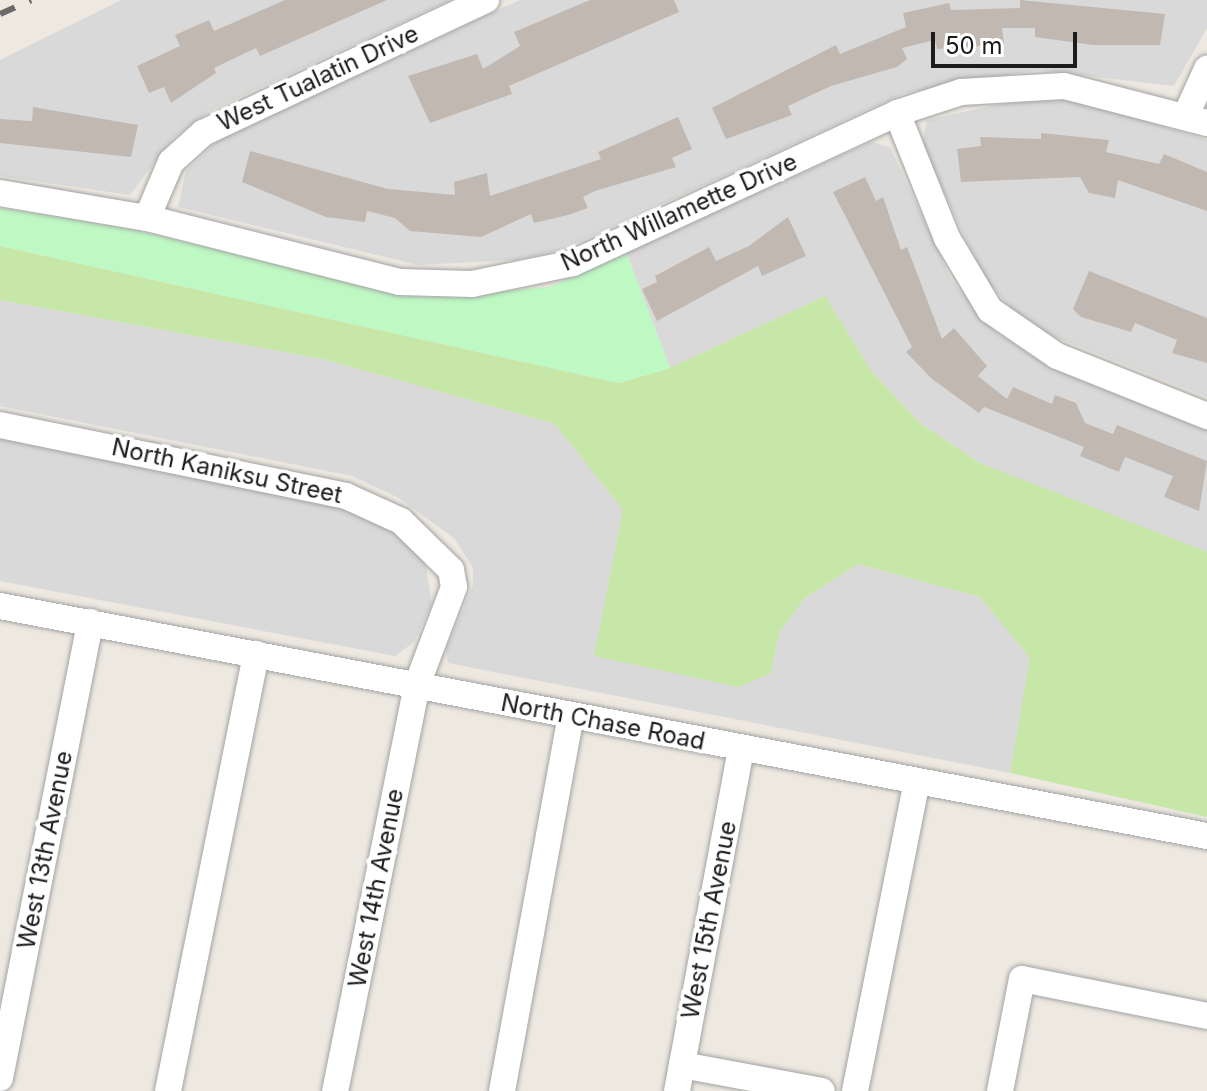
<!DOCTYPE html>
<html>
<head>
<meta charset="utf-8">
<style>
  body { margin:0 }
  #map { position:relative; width:1207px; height:1091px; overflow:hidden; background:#ede9e1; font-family:Inter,sans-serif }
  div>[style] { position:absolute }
  .residential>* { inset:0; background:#dad9d9 }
  .grass>* { inset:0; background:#c6e7a7 }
  .park>* { inset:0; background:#bef8c3 }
  .building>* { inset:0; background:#c1b9b1 }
  .roads { filter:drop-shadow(0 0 2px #a3a3a3) drop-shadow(0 0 2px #a3a3a3) }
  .minor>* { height:26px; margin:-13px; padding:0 13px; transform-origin:13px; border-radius:13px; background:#fff }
  .rail>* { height:6px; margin-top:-3px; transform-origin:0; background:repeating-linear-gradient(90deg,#6a6a6a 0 16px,transparent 0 32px) }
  span { translate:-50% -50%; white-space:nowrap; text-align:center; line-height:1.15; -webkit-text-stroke:7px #fff; paint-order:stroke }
  .street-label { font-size:24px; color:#1c1c1c }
  .scale { position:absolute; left:931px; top:32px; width:146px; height:36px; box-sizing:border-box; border:4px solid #1c1c1c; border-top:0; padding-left:10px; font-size:24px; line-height:28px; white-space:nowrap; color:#1c1c1c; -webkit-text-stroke:6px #fff; paint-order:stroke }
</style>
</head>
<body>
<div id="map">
  <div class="residential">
    <div style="clip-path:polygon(121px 0,450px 0,209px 111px,172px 139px,130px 195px,0 176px,0 60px)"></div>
    <div style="clip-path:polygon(520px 0,1207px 0,1207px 28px,1174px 86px,1037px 70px,904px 93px,564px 249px,515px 260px,418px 265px,178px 207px,186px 171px,219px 139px)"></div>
    <div style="clip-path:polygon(1066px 97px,1207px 140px,1207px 397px,1025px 325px,983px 276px,922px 144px,927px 120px,1022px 99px)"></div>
    <div style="clip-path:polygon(871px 142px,890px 147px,951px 279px,997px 333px,1046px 362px,1207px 426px,1207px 556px,980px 463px,920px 423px,872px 372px,825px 296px,670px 368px,626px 252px)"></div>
    <div style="clip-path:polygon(0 300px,327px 360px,555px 424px,623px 510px,595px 656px,771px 673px,779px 633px,805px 598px,858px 564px,980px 597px,1031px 658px,1010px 773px,448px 663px,446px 650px,473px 585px,473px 568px,455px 539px,399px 498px,352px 476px,0 406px)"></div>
    <div style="clip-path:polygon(0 435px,327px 500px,406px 532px,424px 556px,432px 604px,414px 642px,395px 656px,0 581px)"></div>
  </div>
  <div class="grass">
    <div style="clip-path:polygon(0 246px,619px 383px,670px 368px,825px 296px,872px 372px,920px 423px,980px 463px,1207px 552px,1207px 817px,1010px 773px,1030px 658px,980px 597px,858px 564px,805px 598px,779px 633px,771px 673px,739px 687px,594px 656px,623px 510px,555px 424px,327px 360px,0 300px)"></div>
  </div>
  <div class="park">
    <div style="clip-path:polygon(0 208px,121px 227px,425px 297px,550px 287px,626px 252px,670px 368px,619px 383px,0 246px)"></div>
  </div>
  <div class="building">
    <div style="clip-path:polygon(285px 0,387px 0,260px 56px,256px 48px,214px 68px,216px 73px,171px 103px,164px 87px,149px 93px,137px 66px,180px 46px,175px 35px,209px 20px,214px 31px)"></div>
    <div style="clip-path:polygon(590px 0,674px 0,679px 12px,509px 86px,512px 94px,430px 123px,408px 76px,477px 54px,483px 69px,520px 46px,514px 32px)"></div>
    <div style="clip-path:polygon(1020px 0,1165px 14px,1160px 45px,1093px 45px,1035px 37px,1035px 28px,1002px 28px,1004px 44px,937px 49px,935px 40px,902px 48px,907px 59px,897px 67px,831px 86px,788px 106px,792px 115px,726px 139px,712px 108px,836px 45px,840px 54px,906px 27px,903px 13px,949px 3px,951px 10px,1020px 8px)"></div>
    <div style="clip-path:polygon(33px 107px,138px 125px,131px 157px,0 143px,0 119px,32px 121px)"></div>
    <div style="clip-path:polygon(678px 117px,692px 149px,672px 158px,676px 167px,595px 191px,583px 197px,588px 208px,568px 215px,534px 223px,531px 214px,481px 237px,410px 231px,395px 218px,367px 211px,365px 222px,326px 217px,242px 182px,250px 151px,388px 189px,455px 195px,454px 182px,487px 173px,490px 196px,601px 159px,598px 152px)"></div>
    <div style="clip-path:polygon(1041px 133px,1109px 140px,1106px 152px,1159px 164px,1164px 154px,1207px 172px,1207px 211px,1118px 180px,1115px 198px,1089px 193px,1080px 177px,961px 182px,957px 149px,981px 146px,980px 137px,1041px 139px)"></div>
    <div style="clip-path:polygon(865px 177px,876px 201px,883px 197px,901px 250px,907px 247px,942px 339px,954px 328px,987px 366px,978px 376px,1007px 399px,1013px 387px,1052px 404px,1055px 395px,1076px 403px,1085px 423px,1113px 434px,1117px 425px,1207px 461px,1199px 511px,1164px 497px,1173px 476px,1125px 457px,1119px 472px,1080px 456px,1084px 447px,984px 407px,979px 413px,932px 379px,906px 352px,912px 347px,833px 192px)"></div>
    <div style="clip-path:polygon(788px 217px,806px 256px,762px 276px,758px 266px,657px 321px,642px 289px,657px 282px,655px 276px,709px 247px,716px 261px,749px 246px)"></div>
    <div style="clip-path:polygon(1089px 271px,1207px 318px,1207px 363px,1172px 353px,1177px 340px,1135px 323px,1131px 332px,1081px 317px,1073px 309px)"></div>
  </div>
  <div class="roads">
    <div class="minor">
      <div style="left:897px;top:113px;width:135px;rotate:68.2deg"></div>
      <div style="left:947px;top:238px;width:84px;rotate:59.2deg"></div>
      <div style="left:990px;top:310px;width:81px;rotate:34.5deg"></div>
      <div style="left:1057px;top:356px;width:162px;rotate:21.8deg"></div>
      <div style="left:1186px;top:115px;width:51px;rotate:-65.5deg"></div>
      <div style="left:0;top:193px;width:149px;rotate:9.7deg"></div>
      <div style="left:147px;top:218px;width:261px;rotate:14.2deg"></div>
      <div style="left:400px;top:282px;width:72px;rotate:1.6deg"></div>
      <div style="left:472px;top:284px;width:103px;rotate:-11.7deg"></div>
      <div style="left:573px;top:263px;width:357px;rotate:-24.8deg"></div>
      <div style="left:897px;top:113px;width:67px;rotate:-18.2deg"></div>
      <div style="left:961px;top:92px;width:103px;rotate:-3.3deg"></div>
      <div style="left:1064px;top:86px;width:148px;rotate:14.5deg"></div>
      <div style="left:147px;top:218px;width:61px;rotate:-66.8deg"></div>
      <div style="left:171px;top:162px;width:43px;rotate:-42.2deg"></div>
      <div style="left:203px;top:133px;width:313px;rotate:-25.2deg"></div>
      <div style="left:0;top:425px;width:353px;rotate:11.6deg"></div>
      <div style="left:346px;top:496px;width:60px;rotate:24.4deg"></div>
      <div style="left:401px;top:521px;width:70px;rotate:44.4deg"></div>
      <div style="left:451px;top:570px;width:17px;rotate:80deg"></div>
      <div style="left:454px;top:587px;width:105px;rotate:110.7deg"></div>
      <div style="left:417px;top:685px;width:414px;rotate:101.4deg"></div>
      <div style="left:0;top:606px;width:1229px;rotate:10.79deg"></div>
      <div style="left:682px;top:1065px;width:142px;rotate:10.5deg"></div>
      <div style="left:0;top:1078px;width:465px;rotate:-78.8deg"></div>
      <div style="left:168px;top:1091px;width:446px;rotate:-78.6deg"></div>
      <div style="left:502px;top:1091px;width:382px;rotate:-79.6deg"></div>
      <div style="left:677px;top:1091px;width:348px;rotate:-79.4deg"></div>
      <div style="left:855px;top:1091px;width:316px;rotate:-78.7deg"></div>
      <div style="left:1000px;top:1091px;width:114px;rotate:-78.9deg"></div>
      <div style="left:1022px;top:979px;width:189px;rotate:11.3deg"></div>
    </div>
  </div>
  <div class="rail">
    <div style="left:0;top:14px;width:34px;rotate:-24deg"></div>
  </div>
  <div class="street-label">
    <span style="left:318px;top:78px;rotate:-25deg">West Tualatin Drive</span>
    <span style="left:679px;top:212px;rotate:-24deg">North Willamette Drive</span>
    <span style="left:227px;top:471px;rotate:12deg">North Kaniksu Street</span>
    <span style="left:603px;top:722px;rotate:11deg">North Chase Road</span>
    <span style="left:45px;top:850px;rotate:-79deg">West 13th Avenue</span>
    <span style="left:376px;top:888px;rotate:-79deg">West 14th Avenue</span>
    <span style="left:709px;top:920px;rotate:-79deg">West 15th Avenue</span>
  </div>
  <div class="scale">50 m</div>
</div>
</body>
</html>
